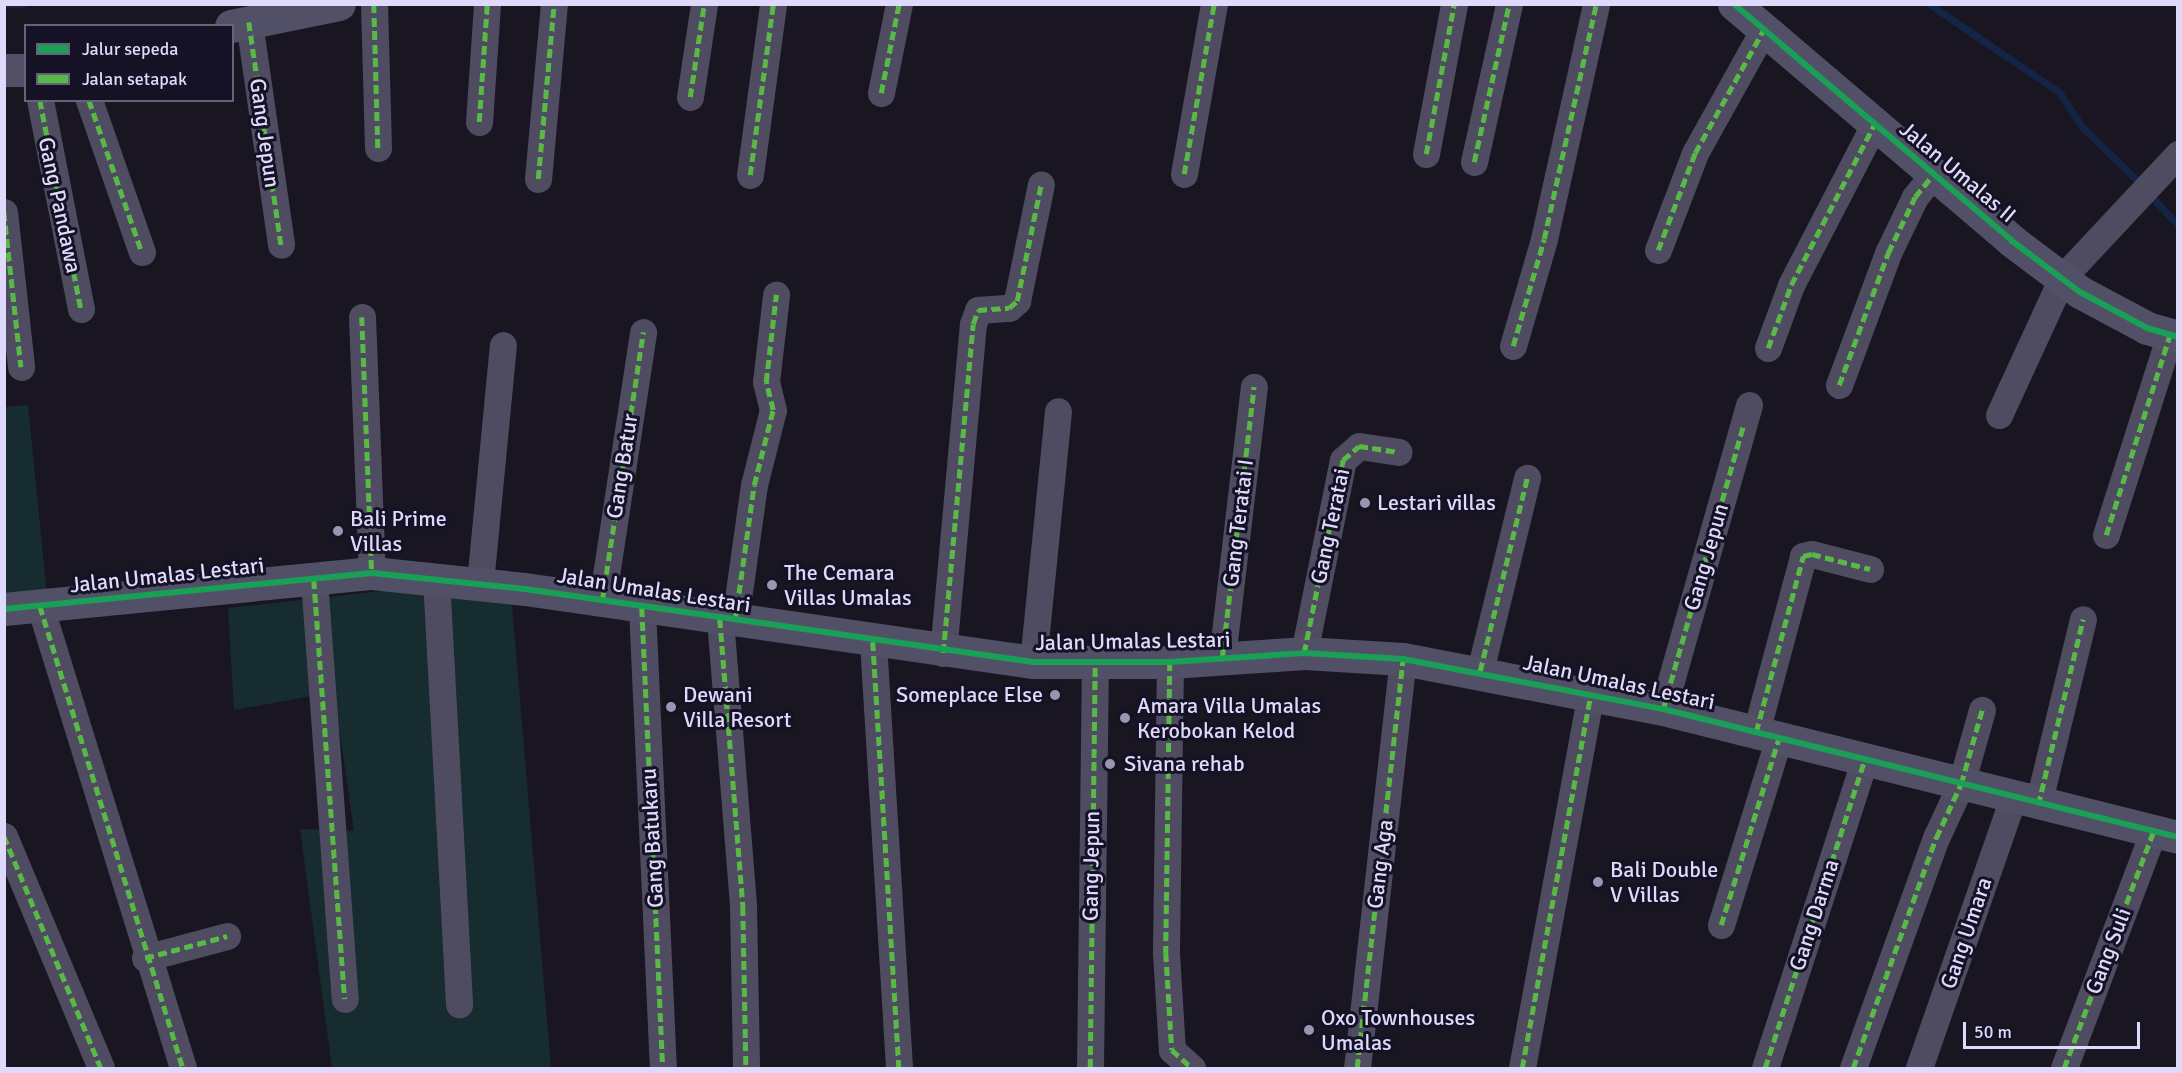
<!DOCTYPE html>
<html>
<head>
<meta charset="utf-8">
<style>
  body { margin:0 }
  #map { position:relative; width:2182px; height:1073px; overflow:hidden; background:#191622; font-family:Signika,sans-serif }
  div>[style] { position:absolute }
  .green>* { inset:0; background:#162c2e }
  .stream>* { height:7px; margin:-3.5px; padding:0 3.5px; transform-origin:3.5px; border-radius:3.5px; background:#142445 }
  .street>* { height:27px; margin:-13.5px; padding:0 13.5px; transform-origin:13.5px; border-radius:13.5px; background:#4f4c61 }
  .secondary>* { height:33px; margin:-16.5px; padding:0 16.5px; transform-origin:16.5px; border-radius:16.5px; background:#525067 }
  .quiet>* { height:4.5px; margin-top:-2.25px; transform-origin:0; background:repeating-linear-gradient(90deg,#58b947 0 9px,transparent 0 13.5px) }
  .cycleway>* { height:6px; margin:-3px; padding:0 3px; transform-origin:3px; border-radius:3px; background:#1a9f57 }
  .dots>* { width:16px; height:16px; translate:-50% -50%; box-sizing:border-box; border:3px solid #161226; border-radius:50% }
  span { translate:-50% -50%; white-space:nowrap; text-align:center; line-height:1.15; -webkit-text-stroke:6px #161226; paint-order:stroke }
  .street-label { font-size:22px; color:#dfdafc }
  .poi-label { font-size:22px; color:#dfdafc }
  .left { translate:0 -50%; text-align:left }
  .right { translate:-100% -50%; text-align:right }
  .frame { position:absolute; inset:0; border:6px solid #dfdafc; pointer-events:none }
  .legend { position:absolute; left:24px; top:24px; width:210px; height:78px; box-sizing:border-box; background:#161226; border:2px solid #66627c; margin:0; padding:8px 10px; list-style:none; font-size:18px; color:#dfdafc }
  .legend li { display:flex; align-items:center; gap:12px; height:30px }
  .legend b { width:30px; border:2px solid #66627c }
  .scale { position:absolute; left:1963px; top:1022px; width:177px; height:27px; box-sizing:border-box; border:3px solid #dfdafc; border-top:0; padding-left:8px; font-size:18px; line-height:21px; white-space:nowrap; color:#dfdafc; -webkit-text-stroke:4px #161226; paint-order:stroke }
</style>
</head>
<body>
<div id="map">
  <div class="green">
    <div style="clip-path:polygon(28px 405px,49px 615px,5px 617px,5px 407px)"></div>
    <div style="clip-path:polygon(436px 585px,511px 593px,551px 1068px,332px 1068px,300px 829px,354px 831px,334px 692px,234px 710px,228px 608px)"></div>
  </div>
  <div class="stream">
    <div style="left:8px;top:4px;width:15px"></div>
    <div style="left:1929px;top:4px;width:157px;rotate:34.1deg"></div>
    <div style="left:2059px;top:92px;width:43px;rotate:56.3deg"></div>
    <div style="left:2083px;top:128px;width:82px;rotate:44deg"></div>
    <div style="left:2149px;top:194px;width:42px;rotate:46.9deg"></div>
  </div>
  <div class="street">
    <div style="left:374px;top:4px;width:144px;rotate:88.4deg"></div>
    <div style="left:249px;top:22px;width:225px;rotate:81.8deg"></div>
    <div style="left:881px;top:93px;width:91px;rotate:-78.6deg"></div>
    <div style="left:690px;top:97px;width:94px;rotate:-81.4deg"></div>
    <div style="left:40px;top:100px;width:213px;rotate:78.9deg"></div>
    <div style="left:89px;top:100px;width:161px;rotate:70.8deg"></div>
    <div style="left:479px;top:122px;width:118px;rotate:-86.1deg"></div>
    <div style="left:1426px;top:154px;width:153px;rotate:-79.4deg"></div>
    <div style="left:1474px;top:162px;width:162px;rotate:-77.5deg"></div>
    <div style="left:1184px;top:174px;width:173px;rotate:-80deg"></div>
    <div style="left:750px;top:175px;width:173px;rotate:-82.3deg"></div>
    <div style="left:538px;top:179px;width:176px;rotate:-84.8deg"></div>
    <div style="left:4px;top:212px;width:156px;rotate:83.7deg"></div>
    <div style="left:1658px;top:250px;width:104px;rotate:-69.1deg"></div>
    <div style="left:1695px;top:153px;width:144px;rotate:-60.9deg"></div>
    <div style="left:362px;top:317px;width:256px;rotate:87.8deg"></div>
    <div style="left:1513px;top:346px;width:111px;rotate:-73.8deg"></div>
    <div style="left:1544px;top:239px;width:241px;rotate:-77.5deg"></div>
    <div style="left:1768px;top:348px;width:67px;rotate:-69.9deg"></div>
    <div style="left:1791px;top:285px;width:180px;rotate:-62.6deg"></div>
    <div style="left:1839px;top:385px;width:141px;rotate:-69.6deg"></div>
    <div style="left:1888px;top:253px;width:62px;rotate:-64.3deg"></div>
    <div style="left:1915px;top:197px;width:28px;rotate:-51deg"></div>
    <div style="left:1999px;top:415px;width:151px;rotate:-65.3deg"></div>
    <div style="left:2062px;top:278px;width:170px;rotate:-46.9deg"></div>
    <div style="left:2106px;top:535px;width:210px;rotate:-72.3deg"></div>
    <div style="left:436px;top:578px;width:427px;rotate:86.9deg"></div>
    <div style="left:314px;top:580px;width:420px;rotate:85.8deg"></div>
    <div style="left:480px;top:583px;width:239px;rotate:-84.5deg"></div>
    <div style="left:602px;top:601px;width:272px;rotate:-81.3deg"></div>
    <div style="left:40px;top:606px;width:484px;rotate:72.8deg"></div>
    <div style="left:642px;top:608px;width:460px;rotate:87.4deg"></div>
    <div style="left:720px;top:619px;width:289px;rotate:85.4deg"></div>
    <div style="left:743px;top:907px;width:161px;rotate:88.9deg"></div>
    <div style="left:735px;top:620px;width:136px;rotate:-82deg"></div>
    <div style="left:754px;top:485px;width:77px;rotate:-75.8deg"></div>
    <div style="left:773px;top:410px;width:29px;rotate:-104deg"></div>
    <div style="left:766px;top:382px;width:88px;rotate:-83.4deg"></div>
    <div style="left:873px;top:642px;width:427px;rotate:86.5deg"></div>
    <div style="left:943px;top:653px;width:330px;rotate:-84.8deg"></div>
    <div style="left:973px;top:324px;width:15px;rotate:-70deg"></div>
    <div style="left:978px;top:310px;width:31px;rotate:-4deg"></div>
    <div style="left:1009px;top:308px;width:11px;rotate:-41deg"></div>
    <div style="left:1017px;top:301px;width:119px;rotate:-78.4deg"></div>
    <div style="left:1304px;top:653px;width:197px;rotate:-78.6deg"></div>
    <div style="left:1343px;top:460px;width:21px;rotate:-41deg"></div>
    <div style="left:1359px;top:446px;width:40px;rotate:8.5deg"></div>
    <div style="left:1222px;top:658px;width:273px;rotate:-83.3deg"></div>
    <div style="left:1033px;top:662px;width:252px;rotate:-84.3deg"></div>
    <div style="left:1170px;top:662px;width:291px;rotate:90.8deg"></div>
    <div style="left:1166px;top:953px;width:97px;rotate:86.5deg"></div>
    <div style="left:1172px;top:1050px;width:27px;rotate:42deg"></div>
    <div style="left:1480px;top:671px;width:199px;rotate:-76.3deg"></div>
    <div style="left:1663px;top:709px;width:316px;rotate:-74.2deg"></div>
    <div style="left:1756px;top:732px;width:182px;rotate:-75deg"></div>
    <div style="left:1803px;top:556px;width:9px;rotate:-13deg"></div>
    <div style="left:1812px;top:554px;width:60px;rotate:14.5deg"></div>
    <div style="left:2038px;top:805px;width:191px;rotate:-76.4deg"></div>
    <div style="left:4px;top:836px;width:251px;rotate:67.3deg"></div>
    <div style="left:1721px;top:925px;width:196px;rotate:-72.8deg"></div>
    <div style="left:145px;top:958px;width:85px;rotate:-15deg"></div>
    <div style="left:1090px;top:1068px;width:404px;rotate:-89.3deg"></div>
    <div style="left:1357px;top:1068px;width:412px;rotate:-83.6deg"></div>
    <div style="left:1522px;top:1068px;width:381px;rotate:-79.6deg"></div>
    <div style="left:1765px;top:1068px;width:322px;rotate:-72.1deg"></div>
    <div style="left:1853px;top:1068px;width:245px;rotate:-70.2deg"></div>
    <div style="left:1936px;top:838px;width:60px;rotate:-65.2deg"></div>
    <div style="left:1961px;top:784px;width:77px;rotate:-74.2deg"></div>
    <div style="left:1919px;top:1068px;width:286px;rotate:-70.8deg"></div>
    <div style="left:2064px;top:1068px;width:251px;rotate:-69.3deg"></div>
  </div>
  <div class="secondary">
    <div style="left:1734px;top:4px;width:365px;rotate:40.4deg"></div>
    <div style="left:2012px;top:241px;width:85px;rotate:36.9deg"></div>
    <div style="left:2080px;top:292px;width:76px;rotate:28.2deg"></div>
    <div style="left:2147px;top:328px;width:32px;rotate:16deg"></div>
    <div style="left:231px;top:26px;width:110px;rotate:-11.5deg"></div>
    <div style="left:4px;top:70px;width:22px"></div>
    <div style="left:4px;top:609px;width:370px;rotate:-5.6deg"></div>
    <div style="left:372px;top:573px;width:154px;rotate:6deg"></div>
    <div style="left:525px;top:589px;width:513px;rotate:8.18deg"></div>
    <div style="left:1033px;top:662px;width:137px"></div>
    <div style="left:1170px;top:662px;width:134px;rotate:-3.8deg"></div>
    <div style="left:1304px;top:653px;width:99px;rotate:3.5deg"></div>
    <div style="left:1403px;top:659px;width:265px;rotate:10.9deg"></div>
    <div style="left:1663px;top:709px;width:531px;rotate:13.96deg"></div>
  </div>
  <div class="quiet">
    <div style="left:374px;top:4px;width:144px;rotate:88.4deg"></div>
    <div style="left:249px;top:22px;width:225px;rotate:81.8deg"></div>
    <div style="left:881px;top:93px;width:91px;rotate:-78.6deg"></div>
    <div style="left:690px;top:97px;width:94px;rotate:-81.4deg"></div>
    <div style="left:40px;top:100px;width:213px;rotate:78.9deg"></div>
    <div style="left:89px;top:100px;width:161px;rotate:70.8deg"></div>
    <div style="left:479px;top:122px;width:118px;rotate:-86.1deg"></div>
    <div style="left:1426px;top:154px;width:153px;rotate:-79.4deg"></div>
    <div style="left:1474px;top:162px;width:162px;rotate:-77.5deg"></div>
    <div style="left:1184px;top:174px;width:173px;rotate:-80deg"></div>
    <div style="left:750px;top:175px;width:173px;rotate:-82.3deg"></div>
    <div style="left:538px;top:179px;width:176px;rotate:-84.8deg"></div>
    <div style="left:4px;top:212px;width:156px;rotate:83.7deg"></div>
    <div style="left:1658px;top:250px;width:104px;rotate:-69.1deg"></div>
    <div style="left:1695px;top:153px;width:144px;rotate:-60.9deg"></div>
    <div style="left:362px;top:317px;width:256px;rotate:87.8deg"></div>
    <div style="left:1513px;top:346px;width:111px;rotate:-73.8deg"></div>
    <div style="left:1544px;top:239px;width:241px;rotate:-77.5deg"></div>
    <div style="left:1768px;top:348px;width:67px;rotate:-69.9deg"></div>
    <div style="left:1791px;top:285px;width:180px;rotate:-62.6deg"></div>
    <div style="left:1839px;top:385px;width:141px;rotate:-69.6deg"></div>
    <div style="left:1888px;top:253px;width:62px;rotate:-64.3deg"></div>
    <div style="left:1915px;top:197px;width:28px;rotate:-51deg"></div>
    <div style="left:2106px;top:535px;width:210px;rotate:-72.3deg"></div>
    <div style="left:314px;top:580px;width:420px;rotate:85.8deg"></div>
    <div style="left:602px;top:601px;width:272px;rotate:-81.3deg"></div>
    <div style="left:40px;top:606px;width:484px;rotate:72.8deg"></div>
    <div style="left:642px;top:608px;width:460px;rotate:87.4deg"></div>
    <div style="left:720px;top:619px;width:289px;rotate:85.4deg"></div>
    <div style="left:743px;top:907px;width:161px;rotate:88.9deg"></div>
    <div style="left:735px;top:620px;width:136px;rotate:-82deg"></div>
    <div style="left:754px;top:485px;width:77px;rotate:-75.8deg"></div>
    <div style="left:773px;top:410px;width:29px;rotate:-104deg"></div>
    <div style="left:766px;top:382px;width:88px;rotate:-83.4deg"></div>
    <div style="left:873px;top:642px;width:427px;rotate:86.5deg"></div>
    <div style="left:943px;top:653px;width:330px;rotate:-84.8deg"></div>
    <div style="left:973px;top:324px;width:15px;rotate:-70deg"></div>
    <div style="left:978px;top:310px;width:31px;rotate:-4deg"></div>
    <div style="left:1009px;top:308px;width:11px;rotate:-41deg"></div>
    <div style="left:1017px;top:301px;width:119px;rotate:-78.4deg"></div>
    <div style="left:1304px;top:653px;width:197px;rotate:-78.6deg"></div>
    <div style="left:1343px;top:460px;width:21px;rotate:-41deg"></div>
    <div style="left:1359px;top:446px;width:40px;rotate:8.5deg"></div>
    <div style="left:1222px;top:658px;width:273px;rotate:-83.3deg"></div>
    <div style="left:1170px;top:662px;width:291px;rotate:90.8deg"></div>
    <div style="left:1166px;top:953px;width:97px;rotate:86.5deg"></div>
    <div style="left:1172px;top:1050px;width:27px;rotate:42deg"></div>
    <div style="left:1480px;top:671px;width:199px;rotate:-76.3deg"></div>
    <div style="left:1663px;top:709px;width:294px;rotate:-74.2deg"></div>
    <div style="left:1756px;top:732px;width:182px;rotate:-75deg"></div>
    <div style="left:1803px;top:556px;width:9px;rotate:-13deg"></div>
    <div style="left:1812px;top:554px;width:60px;rotate:14.5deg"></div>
    <div style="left:2038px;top:805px;width:191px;rotate:-76.4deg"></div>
    <div style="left:4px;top:836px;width:251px;rotate:67.3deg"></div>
    <div style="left:1721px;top:925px;width:196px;rotate:-72.8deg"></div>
    <div style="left:145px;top:958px;width:85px;rotate:-15deg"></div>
    <div style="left:1090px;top:1068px;width:404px;rotate:-89.3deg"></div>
    <div style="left:1357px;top:1068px;width:412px;rotate:-83.6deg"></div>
    <div style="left:1522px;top:1068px;width:381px;rotate:-79.6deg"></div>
    <div style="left:1765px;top:1068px;width:322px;rotate:-72.1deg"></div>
    <div style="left:1853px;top:1068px;width:245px;rotate:-70.2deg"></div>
    <div style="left:1936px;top:838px;width:60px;rotate:-65.2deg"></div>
    <div style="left:1961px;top:784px;width:77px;rotate:-74.2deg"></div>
    <div style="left:2064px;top:1068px;width:251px;rotate:-69.3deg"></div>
  </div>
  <div class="cycleway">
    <div style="left:1734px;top:4px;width:365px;rotate:40.4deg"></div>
    <div style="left:2012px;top:241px;width:85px;rotate:36.9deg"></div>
    <div style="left:2080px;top:292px;width:76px;rotate:28.2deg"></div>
    <div style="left:2147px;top:328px;width:32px;rotate:16deg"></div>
    <div style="left:4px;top:609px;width:370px;rotate:-5.6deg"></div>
    <div style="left:372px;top:573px;width:154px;rotate:6deg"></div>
    <div style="left:525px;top:589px;width:513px;rotate:8.18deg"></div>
    <div style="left:1033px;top:662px;width:137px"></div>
    <div style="left:1170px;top:662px;width:134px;rotate:-3.8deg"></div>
    <div style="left:1304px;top:653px;width:99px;rotate:3.5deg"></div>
    <div style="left:1403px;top:659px;width:265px;rotate:10.9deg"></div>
    <div style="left:1663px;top:709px;width:531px;rotate:13.96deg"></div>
  </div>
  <div class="dots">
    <div style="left:1365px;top:503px;background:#9a95b0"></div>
    <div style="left:338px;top:531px;background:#9a95b0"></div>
    <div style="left:772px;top:585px;background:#9a95b0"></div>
    <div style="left:1055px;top:695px;background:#9a95b0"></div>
    <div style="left:671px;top:707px;background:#9a95b0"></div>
    <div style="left:1125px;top:718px;background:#9a95b0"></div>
    <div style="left:1110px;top:764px;background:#9a95b0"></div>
    <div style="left:1598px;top:882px;background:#9a95b0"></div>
    <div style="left:1309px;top:1030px;background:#9a95b0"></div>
  </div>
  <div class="street-label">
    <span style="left:265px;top:133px;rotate:82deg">Gang Jepun</span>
    <span style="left:1958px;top:172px;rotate:40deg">Jalan Umalas II</span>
    <span style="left:60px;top:205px;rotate:78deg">Gang Pandawa</span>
    <span style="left:622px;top:466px;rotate:-81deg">Gang Batur</span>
    <span style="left:1238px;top:523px;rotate:-83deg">Gang Teratai I</span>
    <span style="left:1330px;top:526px;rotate:-78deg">Gang Teratai</span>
    <span style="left:1706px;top:557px;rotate:-74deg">Gang Jepun</span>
    <span style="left:167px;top:575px;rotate:-6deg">Jalan Umalas Lestari</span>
    <span style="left:654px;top:590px;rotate:9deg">Jalan Umalas Lestari</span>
    <span style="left:1133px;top:641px;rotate:-1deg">Jalan Umalas Lestari</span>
    <span style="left:1619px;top:682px;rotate:12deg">Jalan Umalas Lestari</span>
    <span style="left:652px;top:838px;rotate:-93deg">Gang Batukaru</span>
    <span style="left:1380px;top:864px;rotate:-83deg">Gang Aga</span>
    <span style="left:1091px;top:866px;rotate:-89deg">Gang Jepun</span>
    <span style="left:1814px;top:915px;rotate:-72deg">Gang Darma</span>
    <span style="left:1966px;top:933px;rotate:-71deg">Gang Umara</span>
    <span style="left:2108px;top:951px;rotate:-69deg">Gang Suli</span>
  </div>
  <div class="poi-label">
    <span class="left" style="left:1377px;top:503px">Lestari villas</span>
    <span class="left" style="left:350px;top:531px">Bali Prime<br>Villas</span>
    <span class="left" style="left:784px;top:585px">The Cemara<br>Villas Umalas</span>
    <span class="left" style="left:683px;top:707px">Dewani<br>Villa Resort</span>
    <span class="right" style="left:1043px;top:695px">Someplace Else</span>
    <span class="left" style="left:1137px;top:718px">Amara Villa Umalas<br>Kerobokan Kelod</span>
    <span class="left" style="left:1124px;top:764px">Sivana rehab</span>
    <span class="left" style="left:1610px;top:882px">Bali Double<br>V Villas</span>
    <span class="left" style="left:1321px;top:1030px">Oxo Townhouses<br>Umalas</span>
  </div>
  <div class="frame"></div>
  <ul class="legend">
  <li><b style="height:8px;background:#1a9f57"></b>Jalur sepeda</li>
  <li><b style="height:8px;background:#58b947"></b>Jalan setapak</li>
  </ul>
  <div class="scale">50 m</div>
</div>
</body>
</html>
